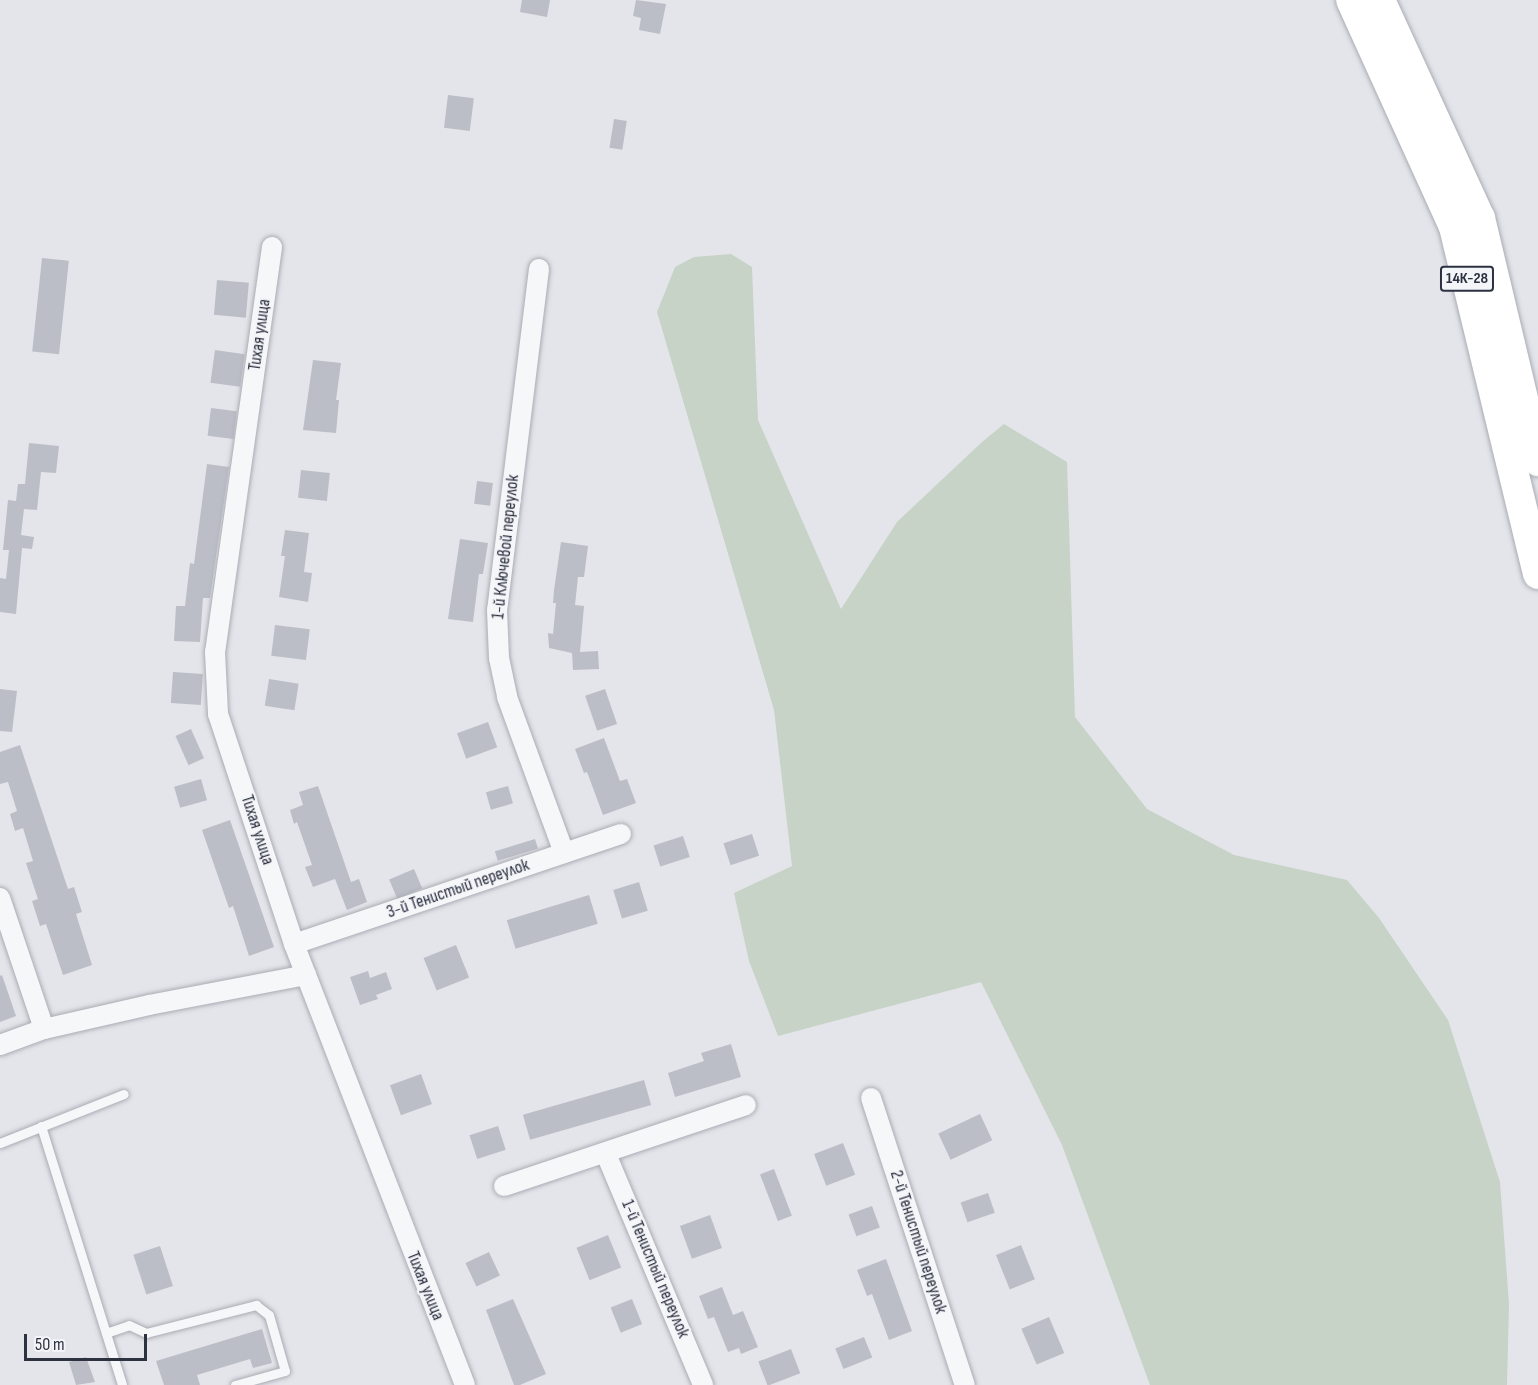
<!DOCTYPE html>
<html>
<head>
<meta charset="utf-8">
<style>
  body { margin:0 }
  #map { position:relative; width:1538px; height:1385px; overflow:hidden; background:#e4e5ea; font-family:"Sofia Sans Condensed",sans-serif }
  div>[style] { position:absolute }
  .green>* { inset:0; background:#c7d3c6 }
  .building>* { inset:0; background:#bcbec7; transform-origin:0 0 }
  .roads { filter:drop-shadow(0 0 2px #a9acb4) drop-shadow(0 0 2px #a9acb4) }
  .lane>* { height:9px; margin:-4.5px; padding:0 4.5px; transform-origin:4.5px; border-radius:4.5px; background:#f6f7f9 }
  .street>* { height:20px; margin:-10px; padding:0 10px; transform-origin:10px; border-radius:10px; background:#f6f7f9 }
  .primary>* { height:30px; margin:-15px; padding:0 15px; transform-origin:15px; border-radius:15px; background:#fff }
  span { translate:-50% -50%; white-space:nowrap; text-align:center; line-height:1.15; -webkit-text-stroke:4.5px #f3f5f8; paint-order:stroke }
  .shield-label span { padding:2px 4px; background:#f3f5f8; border:2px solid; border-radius:4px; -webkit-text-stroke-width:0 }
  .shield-label { font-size:16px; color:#2d3241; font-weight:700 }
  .street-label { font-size:18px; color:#2d3241 }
  .scale { position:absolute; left:24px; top:1334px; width:123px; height:27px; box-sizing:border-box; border:3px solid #2d3241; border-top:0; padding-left:8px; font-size:18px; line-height:21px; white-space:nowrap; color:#2d3241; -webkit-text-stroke:4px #f3f5f8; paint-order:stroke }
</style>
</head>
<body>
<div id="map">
  <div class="green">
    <div style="clip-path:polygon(731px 254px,752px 267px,758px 420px,841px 609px,897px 522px,982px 442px,1004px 424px,1067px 462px,1075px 717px,1147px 809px,1234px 855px,1347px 880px,1379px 918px,1448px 1020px,1500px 1182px,1509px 1304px,1507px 1385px,1150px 1385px,1062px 1145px,981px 982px,778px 1036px,749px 961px,734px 893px,792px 866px,774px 710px,657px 312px,675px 267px,694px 257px)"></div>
  </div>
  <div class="building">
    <div style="clip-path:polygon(522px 0,550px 0,547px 17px,520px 12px)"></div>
    <div style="clip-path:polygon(636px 0,666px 4px,660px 34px,639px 30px,641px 18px,633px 16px)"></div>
    <div style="left:448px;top:95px;width:26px;height:33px;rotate:7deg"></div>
    <div style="left:614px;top:119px;width:13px;height:29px;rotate:9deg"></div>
    <div style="left:42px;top:258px;width:27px;height:94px;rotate:6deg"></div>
    <div style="left:217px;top:280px;width:32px;height:35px;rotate:5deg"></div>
    <div style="left:215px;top:350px;width:30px;height:33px;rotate:8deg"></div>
    <div style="clip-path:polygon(313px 360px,341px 363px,336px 400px,339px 400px,336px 433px,303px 430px)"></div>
    <div style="left:211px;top:408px;width:26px;height:28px;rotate:7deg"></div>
    <div style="clip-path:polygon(29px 443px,59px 446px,56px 473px,41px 472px,37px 510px,24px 509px,21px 535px,34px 537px,32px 549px,22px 548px,16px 614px,0 612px,0 578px,6px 579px,9px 550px,3px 550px,8px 500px,16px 501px,18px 484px,25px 484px)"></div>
    <div style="clip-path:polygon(207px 464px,229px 467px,210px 598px,203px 598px,200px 642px,174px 641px,176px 606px,185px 606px,190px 563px,194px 564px)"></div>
    <div style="left:301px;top:470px;width:29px;height:28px;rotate:6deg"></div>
    <div style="left:477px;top:481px;width:16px;height:23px;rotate:7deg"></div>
    <div style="clip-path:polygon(285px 530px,309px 533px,304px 572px,312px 573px,308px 602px,279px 597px,285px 556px,281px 556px)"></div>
    <div style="clip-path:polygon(460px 539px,488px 543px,483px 574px,479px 574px,473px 622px,448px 619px)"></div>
    <div style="clip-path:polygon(561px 542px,588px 546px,584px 577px,578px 577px,575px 605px,584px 606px,580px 652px,598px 651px,599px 669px,573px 670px,572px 653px,549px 648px,548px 633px,553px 634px,556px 603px,553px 603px,554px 590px)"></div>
    <div style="left:275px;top:625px;width:35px;height:31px;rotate:7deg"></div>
    <div style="left:173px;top:672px;width:30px;height:31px;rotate:4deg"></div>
    <div style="left:269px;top:679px;width:30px;height:27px;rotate:9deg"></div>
    <div style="clip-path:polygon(0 689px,17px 691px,12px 732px,0 731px)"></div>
    <div style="left:605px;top:689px;width:37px;height:21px;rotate:71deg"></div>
    <div style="left:488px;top:722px;width:27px;height:33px;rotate:70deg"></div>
    <div style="left:191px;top:729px;width:32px;height:17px;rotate:66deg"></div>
    <div style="clip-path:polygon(604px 738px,620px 781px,627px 779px,636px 803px,603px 815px,587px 772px,584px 773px,575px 749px)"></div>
    <div style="clip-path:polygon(20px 745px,68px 889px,74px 887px,82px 912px,76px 914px,92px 965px,63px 975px,46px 924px,40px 926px,32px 901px,38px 899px,26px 863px,33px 861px,23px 828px,15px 831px,10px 814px,17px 811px,8px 782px,0 784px,0 752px)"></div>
    <div style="left:201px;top:779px;width:22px;height:28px;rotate:74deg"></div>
    <div style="clip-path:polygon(318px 786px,351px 882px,359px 879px,367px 902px,347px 910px,335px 879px,313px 887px,305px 867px,312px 865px,297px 822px,294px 824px,290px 810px,303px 805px,299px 792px)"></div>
    <div style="left:508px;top:786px;width:18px;height:23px;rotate:74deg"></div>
    <div style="clip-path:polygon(230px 820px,274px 947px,249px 956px,233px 906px,229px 908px,202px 830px)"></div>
    <div style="left:752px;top:834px;width:23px;height:30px;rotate:72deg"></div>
    <div style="left:683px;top:836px;width:22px;height:31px;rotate:72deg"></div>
    <div style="left:535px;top:839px;width:10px;height:42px;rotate:73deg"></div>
    <div style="left:414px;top:869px;width:21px;height:27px;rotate:67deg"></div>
    <div style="left:639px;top:882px;width:30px;height:27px;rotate:73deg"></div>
    <div style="left:589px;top:895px;width:30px;height:86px;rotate:73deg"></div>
    <div style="left:456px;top:945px;width:35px;height:35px;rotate:68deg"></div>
    <div style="clip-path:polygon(368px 971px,370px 978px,386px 972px,392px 989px,376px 995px,378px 999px,360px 1005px,350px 977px)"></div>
    <div style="clip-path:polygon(2px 975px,16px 1016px,0 1022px,0 976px)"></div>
    <div style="clip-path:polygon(731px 1044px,741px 1077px,675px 1097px,668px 1073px,704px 1061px,701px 1053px)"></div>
    <div style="left:421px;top:1074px;width:32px;height:33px;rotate:70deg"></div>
    <div style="left:644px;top:1080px;width:26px;height:126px;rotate:74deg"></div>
    <div style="left:980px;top:1114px;width:29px;height:46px;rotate:65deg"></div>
    <div style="left:498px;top:1126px;width:25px;height:30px;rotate:72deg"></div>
    <div style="left:843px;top:1143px;width:34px;height:31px;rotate:69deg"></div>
    <div style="left:774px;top:1169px;width:50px;height:15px;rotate:69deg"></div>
    <div style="left:988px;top:1193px;width:21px;height:29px;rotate:71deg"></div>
    <div style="left:872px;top:1206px;width:23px;height:25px;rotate:70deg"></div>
    <div style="left:710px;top:1215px;width:35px;height:32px;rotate:70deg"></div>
    <div style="left:608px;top:1235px;width:35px;height:34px;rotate:68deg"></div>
    <div style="left:1021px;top:1245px;width:37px;height:27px;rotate:68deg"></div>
    <div style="left:160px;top:1246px;width:42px;height:28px;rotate:72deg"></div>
    <div style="left:489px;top:1252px;width:26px;height:26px;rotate:65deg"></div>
    <div style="clip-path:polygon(886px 1259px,912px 1331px,889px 1340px,872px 1294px,867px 1296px,857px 1270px)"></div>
    <div style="clip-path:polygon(722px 1287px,733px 1315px,743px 1311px,758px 1347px,741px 1354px,739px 1348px,728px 1352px,714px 1317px,708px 1319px,699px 1296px)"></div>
    <div style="clip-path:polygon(513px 1299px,546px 1374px,520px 1385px,514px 1385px,486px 1310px)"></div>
    <div style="left:632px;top:1299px;width:27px;height:23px;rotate:68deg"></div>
    <div style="left:1049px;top:1317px;width:39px;height:30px;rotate:67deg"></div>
    <div style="clip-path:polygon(262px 1329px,272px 1363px,253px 1368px,250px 1359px,197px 1375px,200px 1385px,164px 1385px,156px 1361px)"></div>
    <div style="left:864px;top:1337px;width:22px;height:31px;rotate:68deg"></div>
    <div style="left:791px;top:1349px;width:26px;height:35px;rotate:69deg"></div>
    <div style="clip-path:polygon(86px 1357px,95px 1382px,76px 1385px,69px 1362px)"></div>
  </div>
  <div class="roads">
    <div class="lane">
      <div style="left:41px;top:1126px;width:271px;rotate:72.6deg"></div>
      <div style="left:0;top:1143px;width:133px;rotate:-21.6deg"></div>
      <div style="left:106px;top:1333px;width:24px;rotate:-19deg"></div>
      <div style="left:129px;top:1325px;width:19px;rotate:25deg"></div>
      <div style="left:146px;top:1333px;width:114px;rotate:-14.3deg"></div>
      <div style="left:256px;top:1305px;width:16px;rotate:38deg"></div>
      <div style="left:269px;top:1315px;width:58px;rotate:74.1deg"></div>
      <div style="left:285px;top:1371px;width:52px;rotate:164.4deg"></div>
    </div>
    <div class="street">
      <div style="left:272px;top:247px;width:409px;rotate:98deg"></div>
      <div style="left:215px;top:652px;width:62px;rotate:87.2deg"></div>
      <div style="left:218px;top:714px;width:242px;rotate:71.7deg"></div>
      <div style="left:294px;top:944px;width:473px;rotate:68.8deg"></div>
      <div style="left:539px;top:269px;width:344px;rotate:97deg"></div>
      <div style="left:497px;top:610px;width:48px;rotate:87.6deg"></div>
      <div style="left:499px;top:658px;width:40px;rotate:78deg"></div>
      <div style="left:507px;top:697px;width:166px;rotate:69.9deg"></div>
      <div style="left:0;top:898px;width:138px;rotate:71.4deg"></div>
      <div style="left:294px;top:944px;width:345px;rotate:-18.6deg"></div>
      <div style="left:0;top:1045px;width:47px;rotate:-20deg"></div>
      <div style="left:44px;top:1029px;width:108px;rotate:-12.9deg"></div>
      <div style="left:149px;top:1005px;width:160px;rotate:-10.8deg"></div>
      <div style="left:871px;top:1098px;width:302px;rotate:71.9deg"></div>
      <div style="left:606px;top:1154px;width:251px;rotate:67.2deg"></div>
      <div style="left:504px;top:1186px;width:255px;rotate:-18.5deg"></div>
    </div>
    <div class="primary">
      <div style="left:1351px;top:0;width:249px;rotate:65.6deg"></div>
      <div style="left:1454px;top:227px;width:357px;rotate:76.4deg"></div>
      <div style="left:1380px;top:0;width:240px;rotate:65.4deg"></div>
      <div style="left:1480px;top:218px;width:250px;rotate:76.6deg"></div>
    </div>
  </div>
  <div class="shield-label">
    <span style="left:1467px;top:279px">14К-28</span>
  </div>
  <div class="street-label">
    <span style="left:260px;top:335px;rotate:-82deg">Тихая улица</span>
    <span style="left:506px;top:547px;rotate:-84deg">1-й Ключевой переулок</span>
    <span style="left:257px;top:830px;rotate:72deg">Тихая улица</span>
    <span style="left:458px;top:889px;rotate:-19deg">3-й Тенистый переулок</span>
    <span style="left:918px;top:1242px;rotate:72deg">2-й Тенистый переулок</span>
    <span style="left:655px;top:1269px;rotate:67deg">1-й Тенистый переулок</span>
    <span style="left:425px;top:1286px;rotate:68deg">Тихая улица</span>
  </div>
  <div class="scale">50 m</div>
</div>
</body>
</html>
